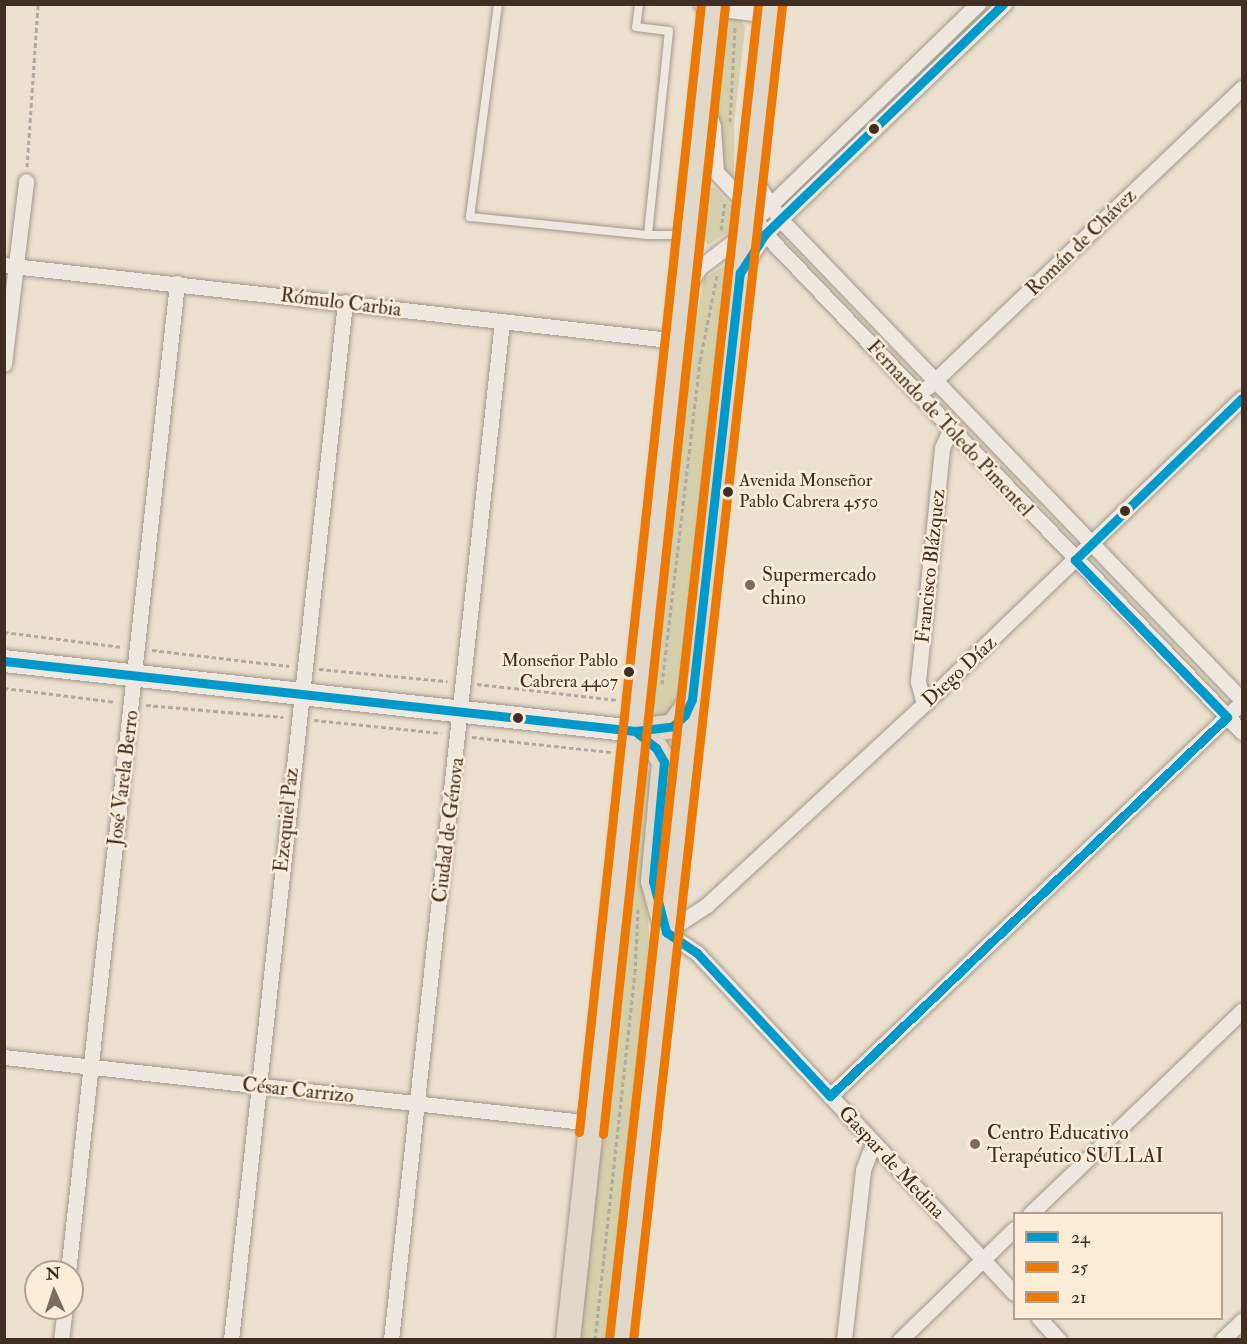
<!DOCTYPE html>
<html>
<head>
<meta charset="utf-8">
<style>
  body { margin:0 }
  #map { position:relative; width:1247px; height:1344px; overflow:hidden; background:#ece0ce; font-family:"IM FELL Double Pica",serif }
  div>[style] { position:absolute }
  .green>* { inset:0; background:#d5d0ab }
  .path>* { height:3px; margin-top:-1.5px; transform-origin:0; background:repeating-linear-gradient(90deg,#b0aaa2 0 4.5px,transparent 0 7.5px) }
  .roads { filter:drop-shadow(0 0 2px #a1988d) drop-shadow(0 0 2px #a1988d) }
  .lane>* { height:8px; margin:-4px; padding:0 4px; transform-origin:4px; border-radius:4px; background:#efe8e0 }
  .street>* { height:15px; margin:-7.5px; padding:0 7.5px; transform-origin:7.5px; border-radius:7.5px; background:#efe8e0 }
  .secondary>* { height:22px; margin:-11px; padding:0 11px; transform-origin:11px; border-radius:11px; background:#efe8e0 }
  .primary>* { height:24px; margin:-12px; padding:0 12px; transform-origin:12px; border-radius:12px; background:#e2d8ca }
  .bus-1>* { height:9px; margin:-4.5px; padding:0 4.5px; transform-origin:4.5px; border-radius:4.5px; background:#0099cb }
  .bus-2>* { height:9px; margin:-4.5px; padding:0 4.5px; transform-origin:4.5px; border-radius:4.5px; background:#ec7904 }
  .bus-3>* { height:9px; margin:-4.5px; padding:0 4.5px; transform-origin:4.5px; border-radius:4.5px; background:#ec7904 }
  .dots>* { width:16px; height:16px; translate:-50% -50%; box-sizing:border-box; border:3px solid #fbedd7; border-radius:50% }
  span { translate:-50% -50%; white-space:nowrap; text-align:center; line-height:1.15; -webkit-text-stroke:5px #fbedd7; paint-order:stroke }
  .bus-label { font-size:18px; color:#402e25 }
  .left { translate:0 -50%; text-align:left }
  .right { translate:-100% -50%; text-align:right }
  .street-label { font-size:20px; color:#402e25 }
  .poi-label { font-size:20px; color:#402e25 }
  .frame { position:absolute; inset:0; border:6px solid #402e25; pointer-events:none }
  .legend { position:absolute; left:1013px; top:1212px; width:210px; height:108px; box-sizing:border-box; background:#fbedd7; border:2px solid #b0a190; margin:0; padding:8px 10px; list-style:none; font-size:18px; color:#402e25 }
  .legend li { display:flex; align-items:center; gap:12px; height:30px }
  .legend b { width:30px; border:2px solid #b0a190 }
  .north { position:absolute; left:24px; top:1260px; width:60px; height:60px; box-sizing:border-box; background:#fbedd7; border:2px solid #b0a190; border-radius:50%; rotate:357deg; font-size:16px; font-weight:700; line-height:24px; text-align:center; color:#402e25 }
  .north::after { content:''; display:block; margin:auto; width:21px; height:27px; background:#7c6c60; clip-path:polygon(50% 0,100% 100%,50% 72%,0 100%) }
</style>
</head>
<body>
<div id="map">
  <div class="green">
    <div style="clip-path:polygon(727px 14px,741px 18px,745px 28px,734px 123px,734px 179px,719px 162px,716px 101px)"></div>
    <div style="clip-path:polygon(709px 188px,715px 188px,733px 207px,730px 231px,708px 245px,704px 239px)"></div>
    <div style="clip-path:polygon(727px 264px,680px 693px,671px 709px,661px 720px,651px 723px,645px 713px,695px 323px,704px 279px)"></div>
    <div style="clip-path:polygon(645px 764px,655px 779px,644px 882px,651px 952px,609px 1339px,580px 1340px)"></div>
  </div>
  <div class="path">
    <div style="left:730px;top:122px;width:95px;rotate:-87deg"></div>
    <div style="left:27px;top:167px;width:163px;rotate:-86.1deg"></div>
    <div style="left:721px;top:230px;width:27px;rotate:-82deg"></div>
    <div style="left:4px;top:632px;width:119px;rotate:7.2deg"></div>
    <div style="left:152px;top:650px;width:138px;rotate:6.7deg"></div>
    <div style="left:319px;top:669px;width:129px;rotate:5.4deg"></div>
    <div style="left:477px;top:684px;width:141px;rotate:6.5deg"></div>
    <div style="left:662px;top:684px;width:325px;rotate:-83.3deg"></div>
    <div style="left:700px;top:361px;width:88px;rotate:-78.8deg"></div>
    <div style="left:4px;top:688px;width:113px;rotate:7.1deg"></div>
    <div style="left:146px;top:705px;width:138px;rotate:5deg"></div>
    <div style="left:314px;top:720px;width:128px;rotate:5.8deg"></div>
    <div style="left:472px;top:737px;width:140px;rotate:6.2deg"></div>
    <div style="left:595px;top:1340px;width:369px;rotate:-83.8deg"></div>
    <div style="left:635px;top:973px;width:64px;rotate:-87.3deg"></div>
  </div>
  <div class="roads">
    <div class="lane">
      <div style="left:498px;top:4px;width:215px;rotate:97.5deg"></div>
      <div style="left:470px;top:217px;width:179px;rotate:5.8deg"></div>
      <div style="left:639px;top:4px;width:23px;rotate:97deg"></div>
      <div style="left:636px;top:27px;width:33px;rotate:7deg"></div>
      <div style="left:669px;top:31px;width:205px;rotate:95.9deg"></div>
      <div style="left:648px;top:235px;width:37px"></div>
    </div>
    <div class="street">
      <div style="left:706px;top:105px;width:23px;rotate:72deg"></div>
      <div style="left:713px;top:127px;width:45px;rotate:86.2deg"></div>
      <div style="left:716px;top:172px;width:45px;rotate:46.8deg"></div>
      <div style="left:747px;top:205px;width:34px;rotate:58deg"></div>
      <div style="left:765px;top:234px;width:690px;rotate:46.23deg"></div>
      <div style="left:751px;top:175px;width:53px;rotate:56.6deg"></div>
      <div style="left:780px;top:219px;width:667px;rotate:46.15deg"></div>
      <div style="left:762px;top:213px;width:301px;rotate:-44.1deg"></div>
      <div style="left:4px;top:265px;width:678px;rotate:6.43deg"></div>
      <div style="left:744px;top:266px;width:38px;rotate:-57deg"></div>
      <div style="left:765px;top:234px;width:332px;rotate:-43.9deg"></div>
      <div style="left:687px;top:288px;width:23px;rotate:-59deg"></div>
      <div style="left:699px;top:268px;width:61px;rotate:-37.6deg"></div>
      <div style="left:4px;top:364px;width:184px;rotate:-83.1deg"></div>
      <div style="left:928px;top:387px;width:434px;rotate:-43.6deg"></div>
      <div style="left:924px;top:704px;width:24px;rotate:-105deg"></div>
      <div style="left:918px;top:681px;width:234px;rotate:-84.1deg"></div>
      <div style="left:942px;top:448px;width:20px;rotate:-66deg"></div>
      <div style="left:4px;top:1057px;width:592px;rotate:6.4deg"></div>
      <div style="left:830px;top:1096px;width:570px;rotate:-43.72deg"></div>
      <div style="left:1030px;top:1214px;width:294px;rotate:-43.8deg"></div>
      <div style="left:68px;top:1272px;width:995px;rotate:-83.71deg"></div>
      <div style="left:1014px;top:1293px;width:465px;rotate:-133deg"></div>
      <div style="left:697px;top:953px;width:37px;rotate:-146deg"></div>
      <div style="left:666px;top:932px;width:49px;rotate:-33.4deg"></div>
      <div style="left:707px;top:905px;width:296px;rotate:-42.8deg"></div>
      <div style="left:924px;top:704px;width:441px;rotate:-43.9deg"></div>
      <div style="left:1039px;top:1318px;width:30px;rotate:48deg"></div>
      <div style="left:61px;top:1340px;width:32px;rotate:-83deg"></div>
      <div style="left:231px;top:1340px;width:1044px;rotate:-83.73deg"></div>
      <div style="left:391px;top:1340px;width:1025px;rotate:-83.78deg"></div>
      <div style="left:844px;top:1340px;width:171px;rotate:-83.6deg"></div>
      <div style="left:863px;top:1170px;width:28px;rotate:-69deg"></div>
      <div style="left:900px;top:1340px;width:159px;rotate:-44.2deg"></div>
      <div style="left:1222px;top:1340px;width:28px;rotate:-44deg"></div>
    </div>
    <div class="secondary">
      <div style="left:706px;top:4px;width:64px;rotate:7.1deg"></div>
      <div style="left:4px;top:661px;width:635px;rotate:6.33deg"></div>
    </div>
    <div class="primary">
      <div style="left:635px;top:731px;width:27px;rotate:39deg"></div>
      <div style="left:656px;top:748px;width:16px;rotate:60deg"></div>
      <div style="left:664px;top:762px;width:120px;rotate:95.3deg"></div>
      <div style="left:653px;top:881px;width:38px;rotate:75deg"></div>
      <div style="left:635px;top:731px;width:38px;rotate:-7deg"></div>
      <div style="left:673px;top:726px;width:30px;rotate:-53deg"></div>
      <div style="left:568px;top:1340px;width:1344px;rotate:-83.81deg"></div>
      <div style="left:621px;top:1340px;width:1344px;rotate:-83.64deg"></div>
    </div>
  </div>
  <div class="bus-1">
    <div style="left:4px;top:661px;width:635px;rotate:6.33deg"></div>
    <div style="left:635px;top:731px;width:38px;rotate:-7deg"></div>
    <div style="left:673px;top:726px;width:16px;rotate:-43deg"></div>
    <div style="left:685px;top:715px;width:17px;rotate:-66deg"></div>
    <div style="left:692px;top:699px;width:429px;rotate:-83.6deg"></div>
    <div style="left:740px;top:273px;width:46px;rotate:-57.3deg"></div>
    <div style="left:765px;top:234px;width:331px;rotate:-44deg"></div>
    <div style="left:635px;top:731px;width:27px;rotate:39deg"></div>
    <div style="left:656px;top:748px;width:16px;rotate:60deg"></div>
    <div style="left:664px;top:762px;width:120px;rotate:95.3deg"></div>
    <div style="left:653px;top:881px;width:53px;rotate:75.7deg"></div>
    <div style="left:666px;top:932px;width:37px;rotate:34deg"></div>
    <div style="left:697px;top:953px;width:195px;rotate:47.1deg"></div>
    <div style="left:830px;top:1096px;width:549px;rotate:-43.67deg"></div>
    <div style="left:1227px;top:717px;width:219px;rotate:-134.1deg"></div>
    <div style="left:1075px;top:560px;width:233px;rotate:-44.1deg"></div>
  </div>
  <div class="bus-2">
    <div style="left:603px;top:1134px;width:1136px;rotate:-83.83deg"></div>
    <div style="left:633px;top:1340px;width:1343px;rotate:-83.63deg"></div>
  </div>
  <div class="bus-3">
    <div style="left:579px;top:1132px;width:1135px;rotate:-83.83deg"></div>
    <div style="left:609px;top:1339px;width:1343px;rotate:-83.63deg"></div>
  </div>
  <div class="dots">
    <div style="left:874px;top:129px;background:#402e25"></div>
    <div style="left:728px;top:492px;background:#402e25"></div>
    <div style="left:1125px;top:511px;background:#402e25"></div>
    <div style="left:750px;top:585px;background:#7c6c60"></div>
    <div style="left:629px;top:672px;background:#402e25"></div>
    <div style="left:518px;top:718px;background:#402e25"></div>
    <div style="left:975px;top:1144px;background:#7c6c60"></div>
  </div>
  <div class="bus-label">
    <span class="left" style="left:739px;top:492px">Avenida Monseñor<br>Pablo Cabrera 4550</span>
    <span class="right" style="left:618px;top:672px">Monseñor Pablo<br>Cabrera 4407</span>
  </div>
  <div class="street-label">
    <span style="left:1081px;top:242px;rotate:-44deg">Román de Chávez</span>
    <span style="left:341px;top:302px;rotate:7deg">Rómulo Carbia</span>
    <span style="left:950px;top:428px;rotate:47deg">Fernando de Toledo Pimentel</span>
    <span style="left:930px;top:566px;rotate:-84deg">Francisco Blázquez</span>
    <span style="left:959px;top:671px;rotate:-43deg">Diego Díaz</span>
    <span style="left:123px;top:778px;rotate:-83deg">José Varela Berro</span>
    <span style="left:286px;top:820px;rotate:-84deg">Ezequiel Paz</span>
    <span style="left:448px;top:830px;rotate:-83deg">Ciudad de Génova</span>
    <span style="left:298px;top:1090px;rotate:6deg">César Carrizo</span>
    <span style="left:892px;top:1162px;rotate:47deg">Gaspar de Medina</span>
  </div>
  <div class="poi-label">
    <span class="left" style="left:762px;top:586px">Supermercado<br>chino</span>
    <span class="left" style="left:987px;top:1144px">Centro Educativo<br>Terapéutico SULLAI</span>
  </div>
  <div class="frame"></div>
  <ul class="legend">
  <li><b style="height:8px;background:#0099cb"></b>24</li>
  <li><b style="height:8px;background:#ec7904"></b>25</li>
  <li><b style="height:8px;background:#ec7904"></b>21</li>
  </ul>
  <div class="north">N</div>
</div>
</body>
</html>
